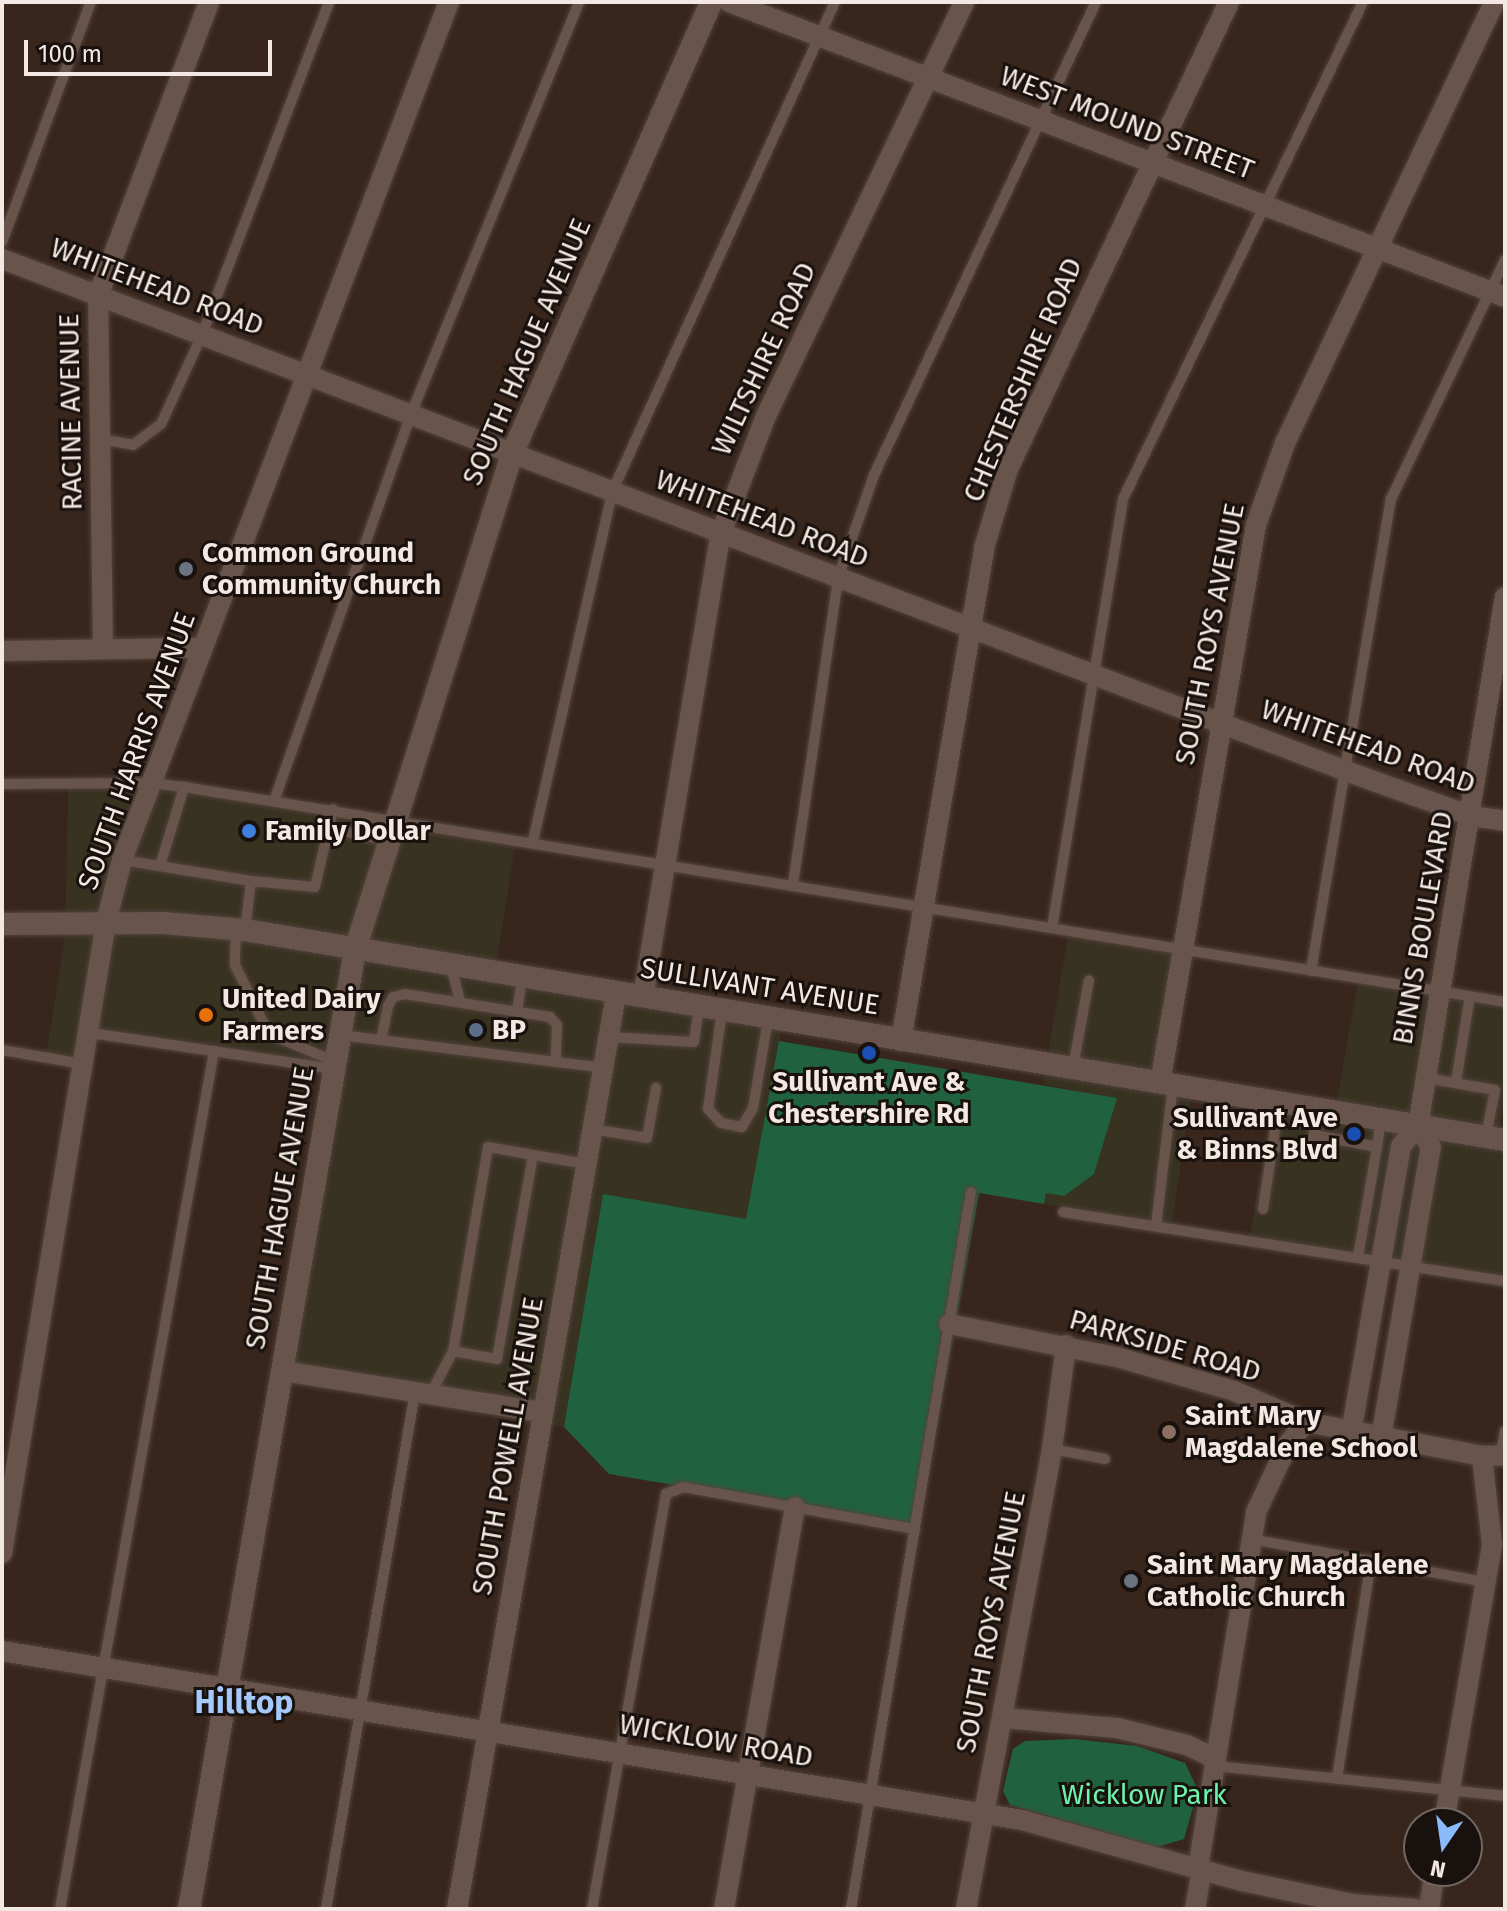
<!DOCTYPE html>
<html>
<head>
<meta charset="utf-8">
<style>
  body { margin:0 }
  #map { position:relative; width:1507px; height:1911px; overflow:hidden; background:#38261d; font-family:"Fira Sans",sans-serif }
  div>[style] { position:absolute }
  .commercial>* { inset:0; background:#383220 }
  .green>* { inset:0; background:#206240 }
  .roads { filter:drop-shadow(0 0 2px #52433c) drop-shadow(0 0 2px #52433c) }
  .service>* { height:10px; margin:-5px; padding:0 5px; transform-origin:5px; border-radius:5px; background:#68544a }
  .minor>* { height:20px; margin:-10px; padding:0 10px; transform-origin:10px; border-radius:10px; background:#68544a }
  .tertiary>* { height:22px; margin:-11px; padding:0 11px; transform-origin:11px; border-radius:11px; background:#68544a }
  .secondary>* { height:22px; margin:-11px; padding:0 11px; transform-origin:11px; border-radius:11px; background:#68544a }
  .dots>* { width:22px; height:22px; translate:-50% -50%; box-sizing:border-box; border:4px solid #19110d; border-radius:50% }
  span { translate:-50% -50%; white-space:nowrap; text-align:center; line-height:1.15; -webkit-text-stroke:6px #19110d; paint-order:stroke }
  .street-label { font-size:28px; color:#f4e8e2 }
  .poi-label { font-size:28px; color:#f4e8e2; font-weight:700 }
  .left { translate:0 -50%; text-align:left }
  .right { translate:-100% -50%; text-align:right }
  .park-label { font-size:28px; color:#6df2ac }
  .quarter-label { font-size:32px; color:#a4c9fa; font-weight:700 }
  .frame { position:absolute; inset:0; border:4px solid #f4e8e2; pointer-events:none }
  .north { position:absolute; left:1403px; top:1807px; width:80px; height:80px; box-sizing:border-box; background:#19110d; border:2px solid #716762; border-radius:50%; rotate:193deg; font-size:22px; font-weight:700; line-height:32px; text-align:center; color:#f4e8e2 }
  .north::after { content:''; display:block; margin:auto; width:28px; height:36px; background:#89bafc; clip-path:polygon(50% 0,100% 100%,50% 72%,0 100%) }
  .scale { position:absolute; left:24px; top:40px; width:248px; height:36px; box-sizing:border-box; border:4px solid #f4e8e2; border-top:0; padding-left:10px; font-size:24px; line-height:28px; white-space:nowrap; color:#f4e8e2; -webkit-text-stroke:6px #19110d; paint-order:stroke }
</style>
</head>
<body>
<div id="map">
  <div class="commercial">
    <div style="clip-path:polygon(166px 781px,517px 834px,496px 965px,785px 1011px,747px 1220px,603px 1194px,564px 1427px,275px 1379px,329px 1073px,85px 1034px,80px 1067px,45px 1062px,65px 936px,68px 787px)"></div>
    <div style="clip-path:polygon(1068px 935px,1176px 953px,1154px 1075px,1193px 1081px,1172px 1224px,1044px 1204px,1045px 1193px,1117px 1099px,1043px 1084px)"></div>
    <div style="clip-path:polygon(1359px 975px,1505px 998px,1505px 1102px,1499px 1133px,1505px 1135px,1505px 1288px,1248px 1246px,1275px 1096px,1336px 1106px)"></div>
  </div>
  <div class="green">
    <div style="clip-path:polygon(779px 1041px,1117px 1098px,1094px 1174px,1064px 1196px,1046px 1193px,1044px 1204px,979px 1193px,919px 1527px,609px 1474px,564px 1427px,603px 1194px,746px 1219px)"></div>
    <div style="clip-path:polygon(1074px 1739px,1137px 1746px,1185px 1763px,1198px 1790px,1184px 1839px,1157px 1847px,1010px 1805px,1003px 1791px,1013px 1749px,1025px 1741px)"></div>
  </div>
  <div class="roads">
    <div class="service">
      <div style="left:2px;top:242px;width:256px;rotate:-69.7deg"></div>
      <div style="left:100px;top:439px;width:34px;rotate:10deg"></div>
      <div style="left:133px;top:445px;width:35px;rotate:-37deg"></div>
      <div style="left:161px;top:424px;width:98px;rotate:-65.3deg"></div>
      <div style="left:202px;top:335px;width:356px;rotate:-69.1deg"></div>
      <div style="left:2px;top:784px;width:149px;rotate:-0.4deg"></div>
      <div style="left:151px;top:783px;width:33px;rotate:7deg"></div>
      <div style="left:184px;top:787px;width:1338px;rotate:9.24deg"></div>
      <div style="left:274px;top:801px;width:411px;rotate:-70.5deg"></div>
      <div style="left:411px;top:414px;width:445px;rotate:-67.8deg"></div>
      <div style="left:329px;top:828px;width:61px;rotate:12.2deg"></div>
      <div style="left:533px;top:841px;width:358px;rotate:-77.2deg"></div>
      <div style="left:612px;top:492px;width:538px;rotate:-65.53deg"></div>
      <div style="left:122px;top:860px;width:131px;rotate:9.2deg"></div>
      <div style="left:251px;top:881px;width:49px;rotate:97deg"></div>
      <div style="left:160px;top:866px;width:83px;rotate:-73.1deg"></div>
      <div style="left:251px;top:881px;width:64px;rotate:5.4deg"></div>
      <div style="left:315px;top:887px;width:80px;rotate:-77deg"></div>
      <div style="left:793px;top:884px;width:309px;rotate:-81.6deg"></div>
      <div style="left:838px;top:578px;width:109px;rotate:-70.7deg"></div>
      <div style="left:874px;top:475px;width:523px;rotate:-64.86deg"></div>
      <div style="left:1052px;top:928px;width:435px;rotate:-80.6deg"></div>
      <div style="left:1123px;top:499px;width:552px;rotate:-64.22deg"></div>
      <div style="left:236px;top:929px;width:36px;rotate:92deg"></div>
      <div style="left:235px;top:965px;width:77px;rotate:63.8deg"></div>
      <div style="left:269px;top:1034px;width:73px;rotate:22.7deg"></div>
      <div style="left:451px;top:965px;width:38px;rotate:76deg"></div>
      <div style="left:1311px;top:971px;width:479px;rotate:-80.4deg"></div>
      <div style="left:1391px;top:499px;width:265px;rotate:-64.5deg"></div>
      <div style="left:517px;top:1011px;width:33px;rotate:-81deg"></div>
      <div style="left:722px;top:1011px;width:99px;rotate:98.1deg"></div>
      <div style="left:708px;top:1109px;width:19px;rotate:47deg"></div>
      <div style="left:721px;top:1123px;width:21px;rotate:11deg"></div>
      <div style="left:742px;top:1127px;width:22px;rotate:-60deg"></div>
      <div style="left:753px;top:1108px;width:90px;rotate:-80.4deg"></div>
      <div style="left:91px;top:1033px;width:246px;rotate:8.4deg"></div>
      <div style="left:340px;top:1035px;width:266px;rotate:7.1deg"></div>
      <div style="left:609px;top:1037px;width:85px;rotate:3.4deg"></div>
      <div style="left:694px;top:1042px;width:35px;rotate:-82deg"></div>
      <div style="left:381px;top:1040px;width:35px;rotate:-78deg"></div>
      <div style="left:388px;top:1006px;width:10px;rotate:-61deg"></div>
      <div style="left:393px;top:997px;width:12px;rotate:-14deg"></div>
      <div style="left:405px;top:994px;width:147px;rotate:9deg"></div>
      <div style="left:550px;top:1017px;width:11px;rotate:49deg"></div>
      <div style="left:557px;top:1025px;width:37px;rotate:92deg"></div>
      <div style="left:2px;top:1050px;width:82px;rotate:9.8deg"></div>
      <div style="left:1073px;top:1067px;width:88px;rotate:-79.6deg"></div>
      <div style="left:1426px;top:1078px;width:70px;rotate:9.9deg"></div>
      <div style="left:1495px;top:1090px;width:47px;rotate:101.1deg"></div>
      <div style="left:1456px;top:1082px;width:87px;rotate:-80.8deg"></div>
      <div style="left:592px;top:1129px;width:56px;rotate:9.3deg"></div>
      <div style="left:647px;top:1138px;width:51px;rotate:-79.8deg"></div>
      <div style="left:1314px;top:1135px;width:64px;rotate:10.8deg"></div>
      <div style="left:1377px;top:1147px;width:112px;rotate:99.8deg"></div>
      <div style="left:1273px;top:1146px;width:37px;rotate:6deg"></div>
      <div style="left:1310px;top:1150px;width:41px;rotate:-77.3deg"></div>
      <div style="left:1377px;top:1147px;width:27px;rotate:-82deg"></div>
      <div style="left:533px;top:1155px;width:54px;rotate:9.6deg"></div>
      <div style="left:1263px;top:1209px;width:107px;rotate:-81.4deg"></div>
      <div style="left:1063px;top:1212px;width:447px;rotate:8.9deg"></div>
      <div style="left:1156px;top:1226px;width:142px;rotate:-83.1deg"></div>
      <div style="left:430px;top:1395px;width:50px;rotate:-62.4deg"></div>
      <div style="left:453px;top:1351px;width:45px;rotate:10.3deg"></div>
      <div style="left:497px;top:1359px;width:207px;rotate:-80deg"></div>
      <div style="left:533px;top:1155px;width:46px;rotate:-169.9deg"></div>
      <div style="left:488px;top:1147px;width:207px;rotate:99.7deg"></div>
      <div style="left:1052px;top:1449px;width:54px;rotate:10.7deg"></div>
      <div style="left:1501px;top:1455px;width:24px;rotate:-81deg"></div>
      <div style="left:1251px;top:1539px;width:238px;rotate:10.4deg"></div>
      <div style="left:1215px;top:1766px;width:292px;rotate:5.9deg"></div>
      <div style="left:1337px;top:1778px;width:220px;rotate:-81.1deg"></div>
      <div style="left:60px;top:1909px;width:872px;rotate:-79.82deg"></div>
      <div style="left:326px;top:1909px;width:525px;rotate:-80.23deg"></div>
      <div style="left:592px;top:1909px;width:422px;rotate:-79.9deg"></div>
      <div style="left:666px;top:1494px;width:18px;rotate:-22deg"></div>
      <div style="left:683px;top:1487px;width:236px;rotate:10.3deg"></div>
      <div style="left:851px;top:1909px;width:727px;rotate:-80.5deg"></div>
    </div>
    <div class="minor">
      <div style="left:729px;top:2px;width:830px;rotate:20.81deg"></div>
      <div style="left:2px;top:259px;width:1438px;rotate:20.85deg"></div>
      <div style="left:1346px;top:771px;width:133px;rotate:19.8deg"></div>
      <div style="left:1471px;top:816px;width:34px;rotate:8deg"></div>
      <div style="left:103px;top:649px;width:353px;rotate:-90.8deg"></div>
      <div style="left:98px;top:296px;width:314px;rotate:-69.3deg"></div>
      <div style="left:2px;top:651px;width:201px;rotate:-0.9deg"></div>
      <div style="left:643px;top:997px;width:471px;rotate:-80.5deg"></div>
      <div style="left:721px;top:533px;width:125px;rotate:-69deg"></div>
      <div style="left:766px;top:416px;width:459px;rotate:-64.4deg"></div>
      <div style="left:901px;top:1041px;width:500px;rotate:-80.4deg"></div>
      <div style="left:984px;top:548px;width:83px;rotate:-73.1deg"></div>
      <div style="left:1008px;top:469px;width:517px;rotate:-64.67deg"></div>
      <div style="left:1160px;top:1083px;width:566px;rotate:-80.24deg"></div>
      <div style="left:1256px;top:525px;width:87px;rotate:-70.5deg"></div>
      <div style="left:1285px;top:443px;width:488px;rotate:-64.6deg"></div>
      <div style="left:949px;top:1324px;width:174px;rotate:11.2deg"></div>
      <div style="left:1120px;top:1358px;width:119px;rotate:16.1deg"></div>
      <div style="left:1234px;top:1391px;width:78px;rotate:23.3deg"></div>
      <div style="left:1306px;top:1422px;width:179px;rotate:10.9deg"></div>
      <div style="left:1482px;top:1456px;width:23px;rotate:-2deg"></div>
      <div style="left:282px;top:1371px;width:263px;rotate:9deg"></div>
      <div style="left:1351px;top:1433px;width:291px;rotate:-80.1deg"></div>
      <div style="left:1401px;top:1146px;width:26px;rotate:-50deg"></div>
      <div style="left:1418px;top:1126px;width:536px;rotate:-80.66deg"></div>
      <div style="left:1381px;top:1438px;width:295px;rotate:-80.3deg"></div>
      <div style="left:1431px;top:1147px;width:25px;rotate:-122deg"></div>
      <div style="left:2px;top:1553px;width:640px;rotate:-80.64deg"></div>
      <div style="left:106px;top:922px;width:64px;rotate:-75.5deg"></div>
      <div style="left:122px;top:860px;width:918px;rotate:-69.14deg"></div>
      <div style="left:2px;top:1651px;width:1034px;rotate:9.41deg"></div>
      <div style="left:1022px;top:1820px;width:228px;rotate:15.5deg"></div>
      <div style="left:1242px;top:1881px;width:112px;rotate:11.8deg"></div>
      <div style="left:1352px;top:1904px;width:63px;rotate:4.5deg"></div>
      <div style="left:1003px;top:1718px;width:114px;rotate:5deg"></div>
      <div style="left:1117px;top:1728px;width:72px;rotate:13.7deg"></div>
      <div style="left:1187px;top:1745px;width:32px;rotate:26deg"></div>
      <div style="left:1444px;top:1823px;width:283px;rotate:-80.2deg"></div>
      <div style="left:1492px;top:1544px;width:89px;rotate:-96.5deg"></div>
      <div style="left:1198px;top:1868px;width:361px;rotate:-80.7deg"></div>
      <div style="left:1256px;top:1512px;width:75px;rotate:-64.8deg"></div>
      <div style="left:1288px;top:1444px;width:28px;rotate:-51deg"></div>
      <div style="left:457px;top:1909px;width:929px;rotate:-80.14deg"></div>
      <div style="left:724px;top:1909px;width:408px;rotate:-80deg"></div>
      <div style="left:966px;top:1909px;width:468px;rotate:-79.4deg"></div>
      <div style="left:1052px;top:1449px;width:105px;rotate:-82.3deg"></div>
      <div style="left:1195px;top:1909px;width:41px;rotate:-80.1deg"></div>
      <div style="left:1429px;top:1909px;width:38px;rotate:-81deg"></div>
    </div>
    <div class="tertiary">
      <div style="left:355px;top:950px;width:520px;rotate:-72.44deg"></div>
      <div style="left:512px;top:454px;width:494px;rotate:-66.2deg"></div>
    </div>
    <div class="secondary">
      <div style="left:2px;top:924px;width:161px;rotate:-0.4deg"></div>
      <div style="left:163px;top:923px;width:82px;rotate:4.9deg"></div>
      <div style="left:245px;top:930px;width:1277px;rotate:9.46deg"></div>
      <div style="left:189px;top:1909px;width:973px;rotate:-80.18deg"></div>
    </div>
  </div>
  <div class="dots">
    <div style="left:186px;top:569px;background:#6b7280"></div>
    <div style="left:249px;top:831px;background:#3f7fe0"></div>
    <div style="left:206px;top:1015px;background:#e8710a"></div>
    <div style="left:476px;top:1030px;background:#5c6f8a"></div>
    <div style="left:869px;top:1053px;background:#1a4fb4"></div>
    <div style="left:1354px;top:1134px;background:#1a4fb4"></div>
    <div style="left:1169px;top:1432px;background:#8d6e63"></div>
    <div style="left:1131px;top:1581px;background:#6b7280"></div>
  </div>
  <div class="street-label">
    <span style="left:1127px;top:123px;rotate:21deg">WEST MOUND STREET</span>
    <span style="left:157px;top:287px;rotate:21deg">WHITEHEAD ROAD</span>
    <span style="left:527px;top:352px;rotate:-67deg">SOUTH HAGUE AVENUE</span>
    <span style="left:764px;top:359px;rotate:-65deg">WILTSHIRE ROAD</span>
    <span style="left:1023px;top:380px;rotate:-67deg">CHESTERSHIRE ROAD</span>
    <span style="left:71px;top:412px;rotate:-91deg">RACINE AVENUE</span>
    <span style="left:762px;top:519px;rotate:21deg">WHITEHEAD ROAD</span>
    <span style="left:1210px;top:634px;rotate:-79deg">SOUTH ROYS AVENUE</span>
    <span style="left:1368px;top:747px;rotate:20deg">WHITEHEAD ROAD</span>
    <span style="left:137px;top:751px;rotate:-70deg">SOUTH HARRIS AVENUE</span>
    <span style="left:1423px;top:928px;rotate:-80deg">BINNS BOULEVARD</span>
    <span style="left:760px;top:987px;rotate:9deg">SULLIVANT AVENUE</span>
    <span style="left:280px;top:1208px;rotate:-80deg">SOUTH HAGUE AVENUE</span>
    <span style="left:1165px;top:1346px;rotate:16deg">PARKSIDE ROAD</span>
    <span style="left:508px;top:1446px;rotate:-80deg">SOUTH POWELL AVENUE</span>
    <span style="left:991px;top:1622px;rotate:-79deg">SOUTH ROYS AVENUE</span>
    <span style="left:716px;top:1741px;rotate:10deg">WICKLOW ROAD</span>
  </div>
  <div class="poi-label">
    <span class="left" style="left:202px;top:569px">Common Ground<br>Community Church</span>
    <span class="left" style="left:265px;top:831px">Family Dollar</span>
    <span class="left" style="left:222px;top:1015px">United Dairy<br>Farmers</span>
    <span class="left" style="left:492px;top:1030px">BP</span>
    <span style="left:869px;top:1098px">Sullivant Ave &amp;<br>Chestershire Rd</span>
    <span class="right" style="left:1338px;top:1134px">Sullivant Ave<br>&amp; Binns Blvd</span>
    <span class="left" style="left:1185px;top:1432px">Saint Mary<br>Magdalene School</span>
    <span class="left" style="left:1147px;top:1581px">Saint Mary Magdalene<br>Catholic Church</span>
  </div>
  <div class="park-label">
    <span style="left:1144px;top:1795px">Wicklow Park</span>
  </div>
  <div class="quarter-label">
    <span style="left:244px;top:1702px">Hilltop</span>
  </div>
  <div class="frame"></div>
  <div class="north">N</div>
  <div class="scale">100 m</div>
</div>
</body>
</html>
